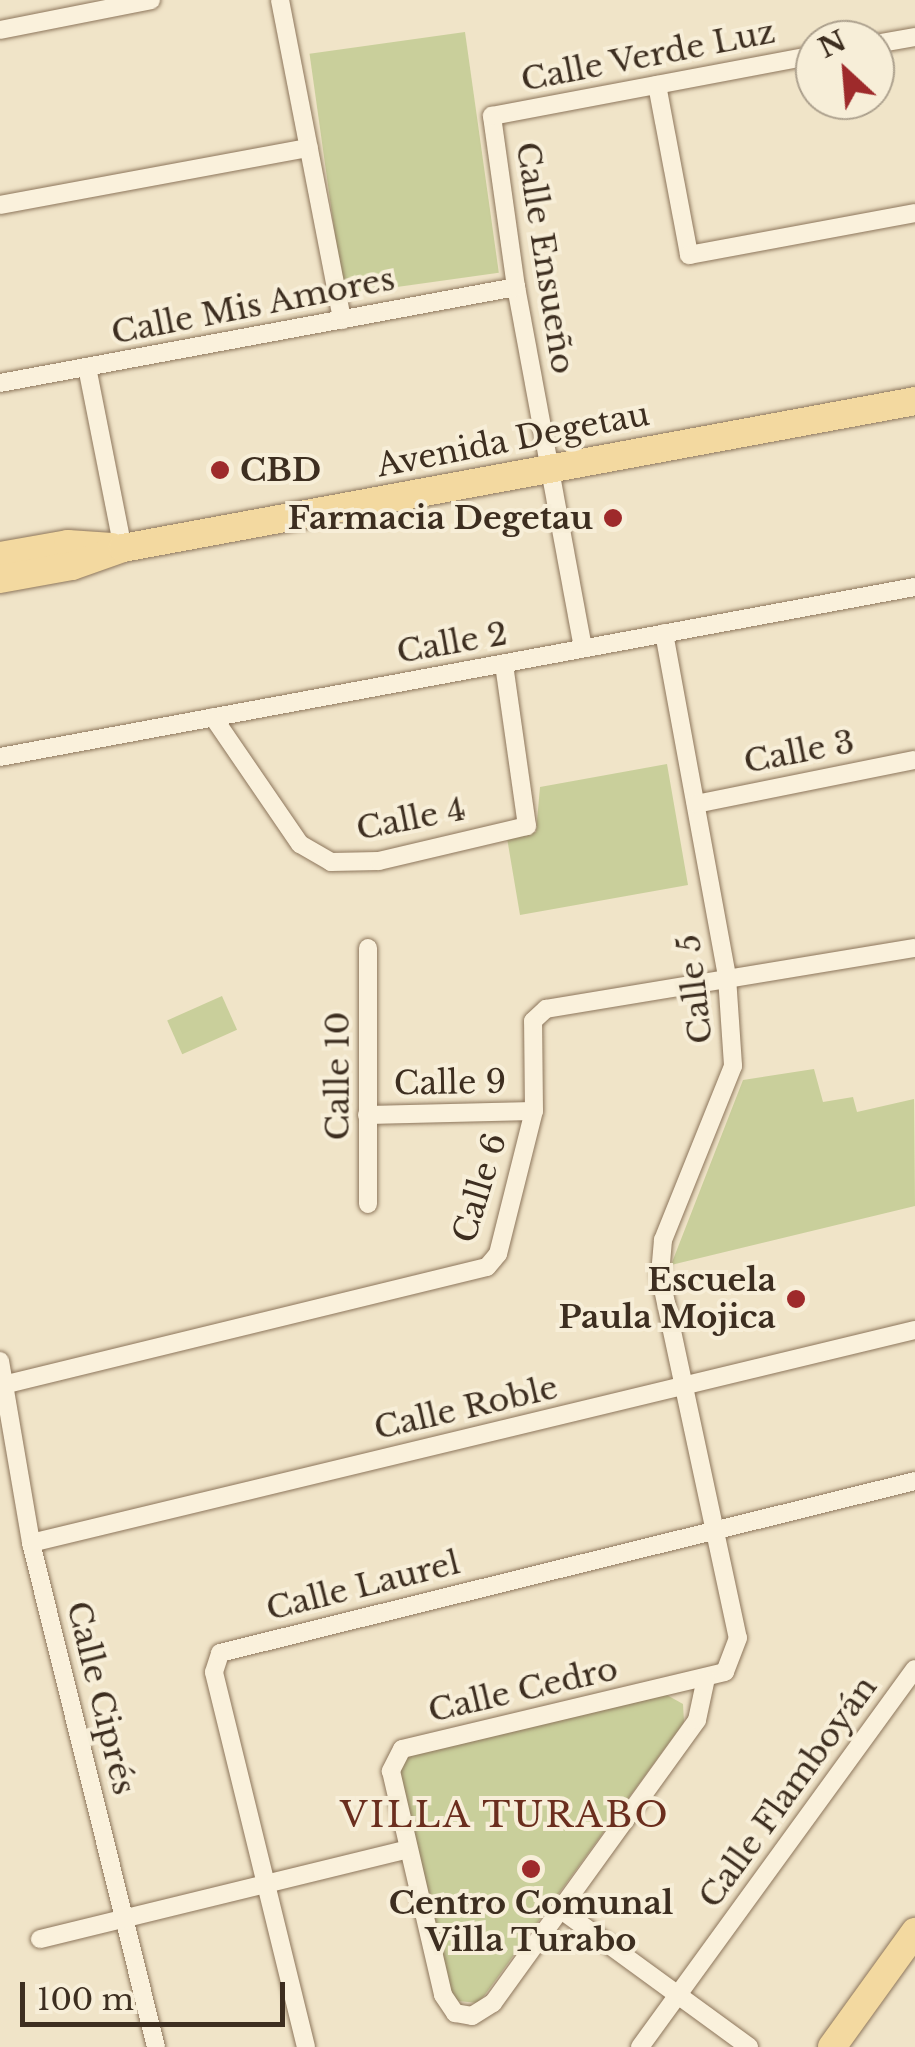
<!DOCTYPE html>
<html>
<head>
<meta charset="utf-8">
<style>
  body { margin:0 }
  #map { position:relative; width:915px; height:2047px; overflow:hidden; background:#f0e4c8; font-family:"Libre Baskerville",serif }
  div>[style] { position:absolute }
  .green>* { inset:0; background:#c9cf9b; transform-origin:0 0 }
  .roads { filter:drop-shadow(0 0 2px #8d765c) drop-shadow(0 0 2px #8d765c) }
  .minor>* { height:18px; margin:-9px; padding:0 9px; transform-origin:9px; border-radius:9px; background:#faf1dc }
  .primary>* { height:28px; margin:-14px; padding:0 14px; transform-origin:14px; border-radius:14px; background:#f3d9a0 }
  .dots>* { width:28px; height:28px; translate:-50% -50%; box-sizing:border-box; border:5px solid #f7eed8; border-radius:50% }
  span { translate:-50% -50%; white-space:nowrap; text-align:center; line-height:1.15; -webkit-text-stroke:8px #f7eed8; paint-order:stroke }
  .street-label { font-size:32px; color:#3d2e20 }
  .poi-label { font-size:32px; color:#3d2e20; font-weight:700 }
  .left { translate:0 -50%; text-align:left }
  .right { translate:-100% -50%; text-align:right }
  .neighbourhood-label { font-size:35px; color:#6b2e1e; letter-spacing:2.5px }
  .north { position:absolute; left:795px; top:20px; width:100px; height:100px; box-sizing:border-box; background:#f7eed8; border:2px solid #ada18e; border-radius:50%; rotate:334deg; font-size:28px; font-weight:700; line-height:40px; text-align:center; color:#3d2e20 }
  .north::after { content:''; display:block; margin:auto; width:35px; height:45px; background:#9e2a2b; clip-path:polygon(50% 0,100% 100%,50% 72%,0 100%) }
  .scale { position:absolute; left:20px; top:1982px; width:265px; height:45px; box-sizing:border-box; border:5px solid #3d2e20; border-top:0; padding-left:12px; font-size:30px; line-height:35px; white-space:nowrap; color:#3d2e20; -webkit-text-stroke:8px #f7eed8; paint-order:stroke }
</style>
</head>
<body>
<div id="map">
  <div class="green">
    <div style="left:465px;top:32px;width:243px;height:157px;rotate:82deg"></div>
    <div style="clip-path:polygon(667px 764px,688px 885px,520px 915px,507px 838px,536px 832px,540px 787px)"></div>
    <div style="left:222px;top:996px;width:37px;height:60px;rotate:66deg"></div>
    <div style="clip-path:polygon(814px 1069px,823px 1102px,853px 1097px,857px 1112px,914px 1099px,915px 1206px,671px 1265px,743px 1080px)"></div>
    <div style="clip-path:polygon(665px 1694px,683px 1704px,684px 1722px,484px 1996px,478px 2003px,458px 2001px,450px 1992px,395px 1775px,407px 1754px)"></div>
  </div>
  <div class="roads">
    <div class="minor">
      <div style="left:280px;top:0;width:326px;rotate:79deg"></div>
      <div style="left:0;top:30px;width:154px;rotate:-11.2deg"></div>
      <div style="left:875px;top:44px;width:41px;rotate:-9.9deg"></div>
      <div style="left:657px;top:85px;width:173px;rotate:79.3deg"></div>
      <div style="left:689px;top:255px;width:230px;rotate:-10.5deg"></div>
      <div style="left:0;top:205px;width:314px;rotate:-10.5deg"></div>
      <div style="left:87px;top:367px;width:185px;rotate:78.8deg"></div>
      <div style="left:0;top:383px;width:525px;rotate:-10.54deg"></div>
      <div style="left:664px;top:633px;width:350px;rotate:79.6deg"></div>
      <div style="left:727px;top:977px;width:89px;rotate:86.1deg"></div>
      <div style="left:733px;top:1066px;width:188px;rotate:111.9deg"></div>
      <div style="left:663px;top:1240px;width:35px;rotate:95deg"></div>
      <div style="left:660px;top:1275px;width:371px;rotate:77.9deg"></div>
      <div style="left:738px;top:1638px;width:36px;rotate:111deg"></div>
      <div style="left:725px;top:1672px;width:332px;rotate:166.6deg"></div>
      <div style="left:402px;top:1749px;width:25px;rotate:117deg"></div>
      <div style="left:391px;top:1771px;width:230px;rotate:76.9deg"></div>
      <div style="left:443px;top:1995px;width:22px;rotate:56deg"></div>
      <div style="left:455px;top:2013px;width:17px;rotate:10deg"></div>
      <div style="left:472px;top:2016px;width:25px;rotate:-32deg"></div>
      <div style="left:493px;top:2003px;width:349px;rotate:-54.2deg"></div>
      <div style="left:697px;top:1720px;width:43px;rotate:-77.9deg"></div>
      <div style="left:583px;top:648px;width:367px;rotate:-100.5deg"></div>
      <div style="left:516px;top:287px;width:173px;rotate:-98deg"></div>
      <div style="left:492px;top:116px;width:329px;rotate:-10.7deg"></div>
      <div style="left:213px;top:717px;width:154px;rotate:55.6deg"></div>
      <div style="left:300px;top:844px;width:36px;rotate:30deg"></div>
      <div style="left:331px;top:862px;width:48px;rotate:-1.2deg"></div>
      <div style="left:379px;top:861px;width:152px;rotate:-13.3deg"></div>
      <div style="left:527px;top:826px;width:164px;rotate:-98.1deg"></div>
      <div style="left:0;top:757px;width:931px;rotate:-10.53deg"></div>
      <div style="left:696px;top:804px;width:223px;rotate:-11.4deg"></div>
      <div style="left:367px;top:1115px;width:167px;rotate:-1.4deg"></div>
      <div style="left:368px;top:1204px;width:256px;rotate:-90deg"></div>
      <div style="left:0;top:1361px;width:185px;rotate:80.3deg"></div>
      <div style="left:31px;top:1543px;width:519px;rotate:76.07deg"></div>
      <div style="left:3px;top:1385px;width:498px;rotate:-13.7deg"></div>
      <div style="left:487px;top:1267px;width:17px;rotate:-50deg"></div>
      <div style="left:498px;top:1254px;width:147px;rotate:-75.9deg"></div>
      <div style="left:534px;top:1111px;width:90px;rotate:-90.6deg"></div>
      <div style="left:533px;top:1021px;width:18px;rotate:-43deg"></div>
      <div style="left:546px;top:1009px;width:374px;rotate:-9.4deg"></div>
      <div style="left:31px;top:1543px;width:909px;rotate:-13.55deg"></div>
      <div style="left:560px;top:1909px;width:234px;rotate:36.1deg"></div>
      <div style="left:40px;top:1939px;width:379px;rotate:-13.7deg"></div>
      <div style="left:306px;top:2047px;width:386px;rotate:-103.8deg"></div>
      <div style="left:214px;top:1672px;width:20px;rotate:-72deg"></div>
      <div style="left:220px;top:1653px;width:716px;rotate:-13.9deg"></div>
      <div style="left:640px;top:2047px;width:467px;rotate:-54deg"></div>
    </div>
    <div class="primary">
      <div style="left:0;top:556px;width:69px;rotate:-10deg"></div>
      <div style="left:68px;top:544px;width:44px;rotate:3.9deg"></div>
      <div style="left:0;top:579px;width:73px;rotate:-10.2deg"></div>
      <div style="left:72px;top:566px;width:54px;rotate:-19.4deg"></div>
      <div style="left:123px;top:548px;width:806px;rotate:-10.51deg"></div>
      <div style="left:832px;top:2047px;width:142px;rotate:-54.2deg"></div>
    </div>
  </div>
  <div class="dots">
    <div style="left:220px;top:470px;background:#9e2a2b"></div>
    <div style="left:613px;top:518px;background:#9e2a2b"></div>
    <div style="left:796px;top:1299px;background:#9e2a2b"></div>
    <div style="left:531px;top:1869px;background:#9e2a2b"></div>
  </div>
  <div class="street-label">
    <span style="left:648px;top:56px;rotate:-11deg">Calle Verde Luz</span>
    <span style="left:545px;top:258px;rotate:81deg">Calle Ensueño</span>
    <span style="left:253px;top:306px;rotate:-11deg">Calle Mis Amores</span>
    <span style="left:513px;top:440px;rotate:-11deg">Avenida Degetau</span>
    <span style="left:452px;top:643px;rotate:-10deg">Calle 2</span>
    <span style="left:799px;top:752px;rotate:-11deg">Calle 3</span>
    <span style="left:411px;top:819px;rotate:-11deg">Calle 4</span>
    <span style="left:695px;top:989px;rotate:-97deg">Calle 5</span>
    <span style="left:338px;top:1076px;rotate:-90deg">Calle 10</span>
    <span style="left:450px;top:1083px;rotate:-1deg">Calle 9</span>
    <span style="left:480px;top:1188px;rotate:-73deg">Calle 6</span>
    <span style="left:466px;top:1408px;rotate:-13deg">Calle Roble</span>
    <span style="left:363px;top:1586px;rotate:-14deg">Calle Laurel</span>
    <span style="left:523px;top:1690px;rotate:-13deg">Calle Cedro</span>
    <span style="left:101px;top:1698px;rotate:76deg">Calle Ciprés</span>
    <span style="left:788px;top:1792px;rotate:-54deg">Calle Flamboyán</span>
  </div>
  <div class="poi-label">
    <span class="left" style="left:240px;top:470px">CBD</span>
    <span class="right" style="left:593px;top:518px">Farmacia Degetau</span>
    <span class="right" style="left:776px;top:1299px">Escuela<br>Paula Mojica</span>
    <span style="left:531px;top:1922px">Centro Comunal<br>Villa Turabo</span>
  </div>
  <div class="neighbourhood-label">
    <span style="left:505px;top:1815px">VILLA TURABO</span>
  </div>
  <div class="north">N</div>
  <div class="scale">100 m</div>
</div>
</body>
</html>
